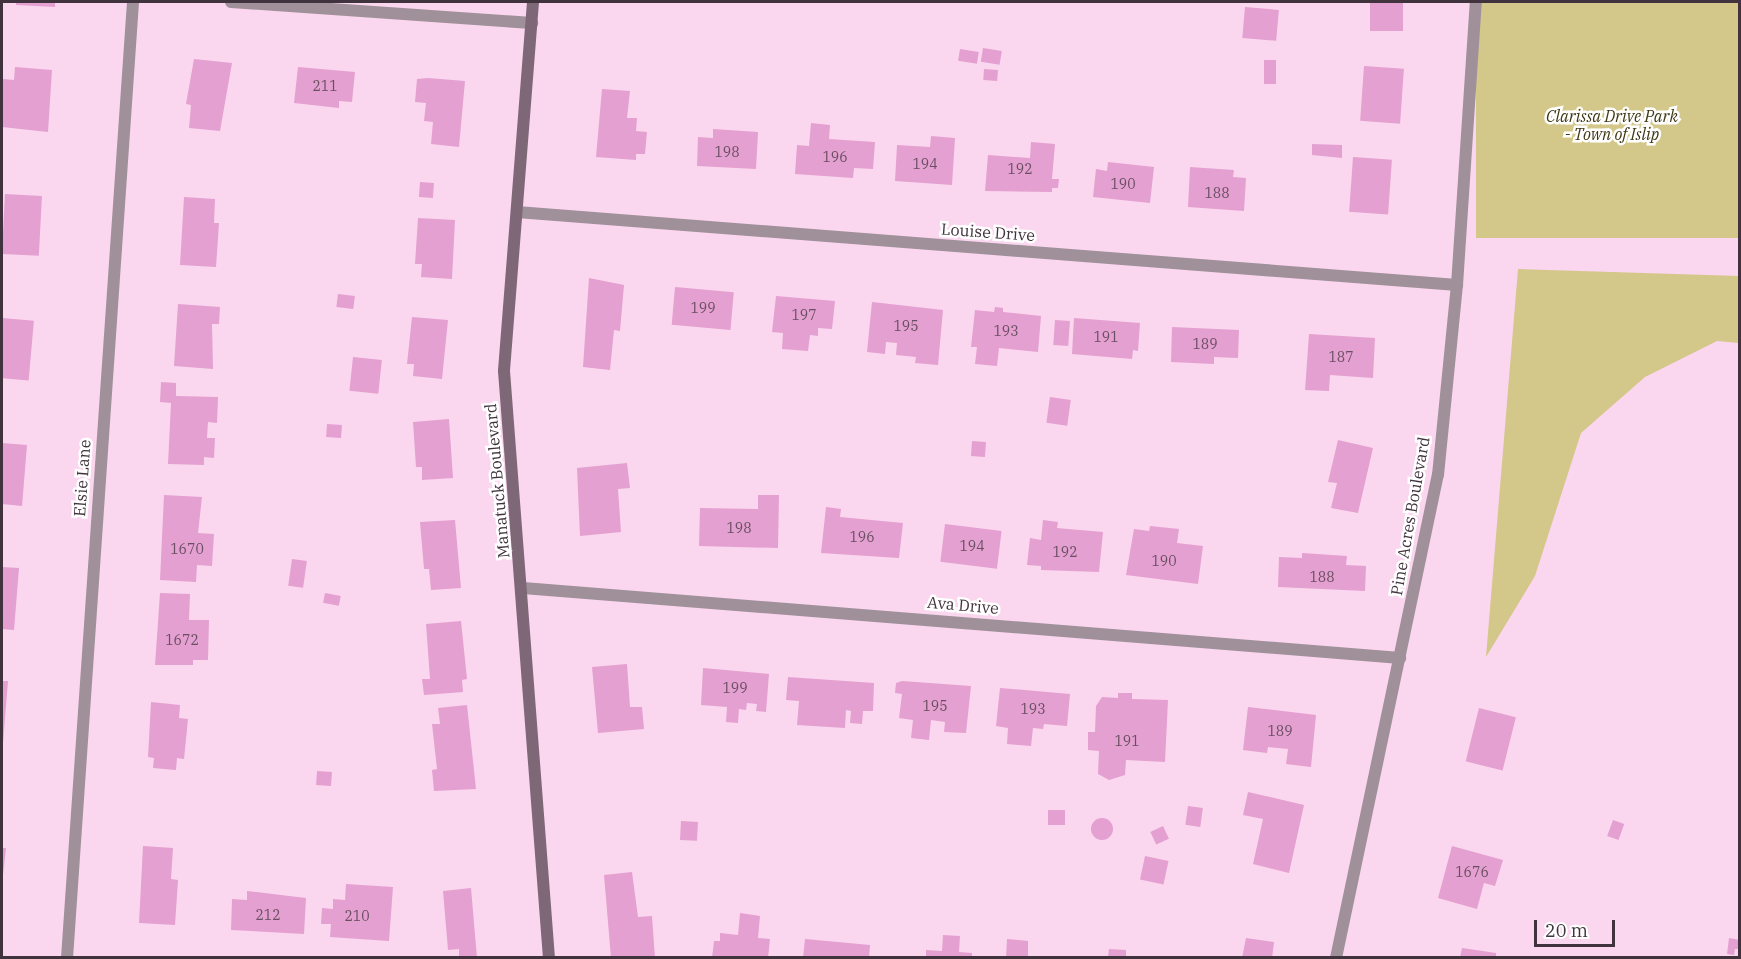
<!DOCTYPE html>
<html>
<head>
<meta charset="utf-8">
<style>
  body { margin:0 }
  #map { position:relative; width:1741px; height:959px; overflow:hidden; background:#fbd6ef; font-family:"IBM Plex Serif",serif }
  div>[style] { position:absolute }
  .green>* { inset:0; background:#d3c78a; transform-origin:0 0 }
  .building>* { inset:0; background:#e4a0d0; transform-origin:0 0 }
  .round { border-radius:50% }
  .street>* { height:12px; margin:-6px; padding:0 6px; transform-origin:6px; border-radius:6px; background:#9f909a }
  .secondary>* { height:12px; margin:-6px; padding:0 6px; transform-origin:6px; border-radius:6px; background:#7e6877 }
  span { translate:-50% -50%; white-space:nowrap; text-align:center; line-height:1.15; -webkit-text-stroke:5px #fff; paint-order:stroke }
  .number-label { font-size:14px; color:#6a4e62 }
  .number-label span { -webkit-text-stroke-width:0 }
  .park-label { font-size:16px; color:#3f3816; font-style:italic }
  .street-label { font-size:16px; color:#41333d }
  .frame { position:absolute; inset:0; border:3px solid #41333d; pointer-events:none }
  .scale { position:absolute; left:1534px; top:920px; width:81px; height:27px; box-sizing:border-box; border:3px solid #41333d; border-top:0; padding-left:8px; font-size:18px; line-height:21px; white-space:nowrap; color:#41333d; -webkit-text-stroke:4px #fff; paint-order:stroke }
</style>
</head>
<body>
<div id="map">
  <div class="green">
    <div style="left:1476px;top:2px;width:263px;height:236px"></div>
    <div style="clip-path:polygon(1518px 269px,1739px 276px,1739px 343px,1717px 341px,1645px 377px,1581px 433px,1535px 576px,1486px 657px)"></div>
  </div>
  <div class="building">
    <div style="clip-path:polygon(16px 2px,55px 2px,55px 7px,16px 5px)"></div>
    <div style="left:1370px;top:2px;width:33px;height:29px"></div>
    <div style="left:1245px;top:7px;width:34px;height:31px;rotate:5deg"></div>
    <div style="left:983px;top:48px;width:19px;height:14px;rotate:9deg"></div>
    <div style="left:960px;top:49px;width:19px;height:12px;rotate:9deg"></div>
    <div style="clip-path:polygon(194px 59px,232px 63px,220px 131px,189px 128px,191px 105px,186px 104px)"></div>
    <div style="left:1264px;top:60px;width:12px;height:24px"></div>
    <div style="left:1364px;top:66px;width:40px;height:55px;rotate:4deg"></div>
    <div style="clip-path:polygon(15px 67px,52px 70px,48px 132px,2px 127px,2px 79px,14px 80px)"></div>
    <div style="clip-path:polygon(298px 67px,355px 72px,352px 102px,339px 101px,339px 108px,294px 103px)"></div>
    <div style="left:984px;top:69px;width:14px;height:11px;rotate:4deg"></div>
    <div style="clip-path:polygon(428px 78px,465px 81px,459px 147px,431px 144px,433px 122px,424px 121px,426px 103px,415px 102px,417px 79px)"></div>
    <div style="clip-path:polygon(602px 89px,630px 91px,627px 118px,637px 118px,636px 131px,647px 132px,645px 154px,636px 154px,636px 160px,596px 157px)"></div>
    <div style="clip-path:polygon(811px 123px,830px 125px,829px 139px,875px 142px,873px 169px,854px 168px,853px 178px,795px 174px,797px 145px,809px 146px)"></div>
    <div style="clip-path:polygon(713px 129px,758px 132px,756px 169px,697px 166px,698px 137px,713px 138px)"></div>
    <div style="clip-path:polygon(931px 136px,955px 138px,952px 185px,895px 181px,897px 145px,930px 147px)"></div>
    <div style="clip-path:polygon(1031px 142px,1055px 144px,1052px 179px,1059px 179px,1058px 188px,1052px 188px,1052px 192px,985px 191px,988px 155px,1030px 158px)"></div>
    <div style="clip-path:polygon(1312px 144px,1342px 145px,1342px 158px,1312px 155px)"></div>
    <div style="left:1353px;top:157px;width:39px;height:55px;rotate:4deg"></div>
    <div style="clip-path:polygon(1108px 162px,1154px 167px,1150px 203px,1093px 197px,1096px 169px,1107px 171px)"></div>
    <div style="clip-path:polygon(1190px 167px,1234px 170px,1233px 177px,1246px 178px,1244px 211px,1188px 207px)"></div>
    <div style="left:420px;top:182px;width:14px;height:15px;rotate:4deg"></div>
    <div style="left:5px;top:194px;width:37px;height:60px;rotate:3deg"></div>
    <div style="clip-path:polygon(184px 197px,215px 199px,214px 223px,219px 223px,216px 267px,180px 265px)"></div>
    <div style="clip-path:polygon(418px 218px,455px 220px,452px 279px,421px 277px,422px 264px,415px 264px)"></div>
    <div style="clip-path:polygon(589px 278px,624px 285px,620px 331px,614px 330px,610px 370px,583px 367px)"></div>
    <div style="left:675px;top:287px;width:59px;height:38px;rotate:5deg"></div>
    <div style="left:338px;top:294px;width:17px;height:13px;rotate:7deg"></div>
    <div style="clip-path:polygon(776px 296px,835px 301px,832px 329px,818px 328px,818px 336px,810px 335px,808px 351px,782px 349px,783px 333px,772px 332px)"></div>
    <div style="clip-path:polygon(872px 302px,943px 310px,938px 365px,915px 363px,916px 357px,896px 355px,897px 343px,886px 342px,885px 354px,867px 352px)"></div>
    <div style="clip-path:polygon(178px 304px,220px 307px,219px 324px,212px 324px,213px 369px,174px 366px)"></div>
    <div style="clip-path:polygon(995px 307px,1003px 308px,1003px 312px,1041px 316px,1038px 352px,999px 348px,997px 366px,975px 364px,977px 347px,971px 347px,975px 310px,994px 312px)"></div>
    <div style="clip-path:polygon(412px 317px,448px 320px,442px 379px,413px 376px,414px 364px,407px 364px)"></div>
    <div style="left:2px;top:318px;width:32px;height:60px;rotate:5deg"></div>
    <div style="clip-path:polygon(1074px 318px,1140px 323px,1138px 351px,1133px 350px,1132px 359px,1072px 354px)"></div>
    <div style="left:1055px;top:320px;width:15px;height:25px;rotate:4deg"></div>
    <div style="clip-path:polygon(1172px 327px,1239px 330px,1238px 358px,1214px 357px,1214px 364px,1171px 362px)"></div>
    <div style="clip-path:polygon(1309px 334px,1375px 338px,1373px 378px,1330px 375px,1329px 391px,1305px 390px)"></div>
    <div style="left:353px;top:357px;width:29px;height:34px;rotate:6deg"></div>
    <div style="clip-path:polygon(161px 382px,176px 383px,176px 396px,218px 397px,217px 423px,208px 422px,207px 438px,215px 438px,214px 458px,204px 457px,204px 465px,168px 464px,171px 403px,160px 402px)"></div>
    <div style="left:1050px;top:397px;width:21px;height:26px;rotate:8deg"></div>
    <div style="clip-path:polygon(449px 419px,453px 478px,422px 480px,422px 467px,416px 467px,413px 422px)"></div>
    <div style="left:327px;top:424px;width:15px;height:13px;rotate:4deg"></div>
    <div style="clip-path:polygon(1338px 440px,1373px 448px,1358px 513px,1331px 508px,1337px 483px,1328px 482px)"></div>
    <div style="left:972px;top:441px;width:14px;height:15px;rotate:4deg"></div>
    <div style="clip-path:polygon(2px 443px,27px 445px,22px 506px,2px 504px)"></div>
    <div style="clip-path:polygon(627px 463px,630px 488px,618px 489px,621px 532px,580px 536px,577px 468px)"></div>
    <div style="clip-path:polygon(164px 495px,202px 497px,198px 533px,214px 534px,212px 566px,197px 565px,196px 582px,160px 580px)"></div>
    <div style="clip-path:polygon(758px 495px,779px 495px,778px 548px,699px 546px,700px 508px,758px 509px)"></div>
    <div style="clip-path:polygon(826px 507px,841px 509px,840px 517px,903px 523px,899px 558px,821px 553px)"></div>
    <div style="clip-path:polygon(455px 520px,461px 588px,431px 590px,429px 569px,424px 569px,420px 522px)"></div>
    <div style="clip-path:polygon(1043px 520px,1058px 522px,1057px 528px,1103px 532px,1099px 572px,1041px 570px,1041px 566px,1027px 565px,1030px 538px,1041px 540px)"></div>
    <div style="left:945px;top:524px;width:57px;height:38px;rotate:7deg"></div>
    <div style="clip-path:polygon(1150px 526px,1179px 529px,1177px 543px,1203px 546px,1198px 584px,1126px 575px,1134px 529px,1149px 531px)"></div>
    <div style="clip-path:polygon(1302px 553px,1347px 556px,1346px 565px,1366px 566px,1365px 591px,1278px 587px,1279px 557px,1302px 558px)"></div>
    <div style="left:292px;top:559px;width:15px;height:27px;rotate:8deg"></div>
    <div style="clip-path:polygon(2px 567px,19px 568px,14px 630px,2px 629px)"></div>
    <div style="clip-path:polygon(160px 593px,190px 594px,189px 620px,209px 620px,208px 660px,193px 660px,193px 665px,155px 665px)"></div>
    <div style="left:325px;top:593px;width:16px;height:10px;rotate:11deg"></div>
    <div style="clip-path:polygon(461px 621px,467px 679px,462px 680px,463px 692px,424px 695px,422px 679px,430px 679px,426px 624px)"></div>
    <div style="clip-path:polygon(627px 664px,630px 707px,642px 707px,644px 729px,598px 733px,592px 667px)"></div>
    <div style="clip-path:polygon(703px 668px,769px 674px,766px 712px,756px 711px,757px 704px,747px 703px,746px 710px,739px 709px,738px 723px,726px 722px,727px 707px,701px 705px)"></div>
    <div style="clip-path:polygon(788px 677px,874px 683px,873px 711px,863px 711px,862px 724px,850px 723px,851px 711px,846px 710px,845px 728px,797px 725px,799px 701px,786px 700px)"></div>
    <div style="clip-path:polygon(2px 681px,8px 681px,3px 743px,2px 743px)"></div>
    <div style="clip-path:polygon(902px 681px,971px 686px,966px 733px,944px 732px,945px 722px,931px 720px,929px 740px,911px 738px,913px 720px,899px 718px,902px 694px,895px 693px,896px 683px)"></div>
    <div style="clip-path:polygon(1000px 688px,1070px 694px,1067px 726px,1044px 724px,1043px 729px,1033px 728px,1031px 746px,1007px 744px,1008px 728px,996px 726px)"></div>
    <div style="clip-path:polygon(1118px 693px,1132px 693px,1132px 699px,1168px 700px,1165px 762px,1126px 760px,1125px 775px,1109px 780px,1098px 774px,1099px 751px,1088px 750px,1088px 732px,1095px 732px,1096px 706px,1102px 697px,1118px 698px)"></div>
    <div style="clip-path:polygon(151px 702px,180px 705px,179px 718px,188px 719px,184px 759px,177px 758px,176px 770px,153px 768px,154px 758px,148px 757px)"></div>
    <div style="clip-path:polygon(467px 705px,476px 789px,434px 791px,432px 770px,437px 769px,432px 724px,440px 724px,438px 708px)"></div>
    <div style="clip-path:polygon(1248px 707px,1316px 715px,1311px 767px,1286px 764px,1288px 749px,1268px 747px,1267px 753px,1243px 750px)"></div>
    <div style="left:1479px;top:708px;width:38px;height:55px;rotate:14deg"></div>
    <div style="left:317px;top:771px;width:15px;height:14px;rotate:4deg"></div>
    <div style="clip-path:polygon(1248px 792px,1304px 805px,1289px 873px,1253px 864px,1263px 819px,1243px 815px)"></div>
    <div style="left:1188px;top:806px;width:15px;height:19px;rotate:8deg"></div>
    <div style="left:1048px;top:810px;width:17px;height:15px"></div>
    <div class="round" style="left:1091px;top:818px;width:22px;height:22px"></div>
    <div style="left:1613px;top:820px;width:12px;height:17px;rotate:20deg"></div>
    <div style="left:681px;top:821px;width:17px;height:19px;rotate:3deg"></div>
    <div style="left:1163px;top:826px;width:14px;height:14px;rotate:65deg"></div>
    <div style="clip-path:polygon(143px 846px,173px 848px,171px 879px,178px 880px,175px 925px,139px 923px)"></div>
    <div style="clip-path:polygon(1452px 846px,1503px 860px,1495px 886px,1484px 883px,1477px 909px,1438px 898px)"></div>
    <div style="clip-path:polygon(2px 848px,6px 848px,3px 875px,2px 875px)"></div>
    <div style="left:1145px;top:856px;width:24px;height:24px;rotate:12deg"></div>
    <div style="clip-path:polygon(632px 872px,638px 917px,652px 916px,655px 958px,611px 958px,604px 875px)"></div>
    <div style="clip-path:polygon(346px 884px,393px 887px,389px 941px,330px 937px,331px 924px,321px 924px,322px 908px,333px 909px,333px 899px,345px 900px)"></div>
    <div style="clip-path:polygon(471px 888px,477px 958px,459px 958px,459px 949px,448px 950px,443px 891px)"></div>
    <div style="clip-path:polygon(247px 891px,306px 898px,304px 934px,231px 930px,232px 899px,247px 900px)"></div>
    <div style="clip-path:polygon(740px 913px,760px 916px,758px 938px,770px 939px,768px 958px,712px 958px,714px 941px,720px 941px,720px 933px,738px 935px)"></div>
    <div style="clip-path:polygon(943px 935px,960px 936px,959px 952px,972px 953px,972px 958px,926px 958px,926px 950px,942px 951px)"></div>
    <div style="clip-path:polygon(1246px 938px,1274px 942px,1272px 958px,1242px 958px)"></div>
    <div style="clip-path:polygon(1729px 938px,1740px 940px,1740px 949px,1735px 949px,1734px 955px,1727px 954px)"></div>
    <div style="clip-path:polygon(805px 939px,870px 945px,869px 958px,803px 958px)"></div>
    <div style="clip-path:polygon(1007px 939px,1028px 941px,1028px 958px,1006px 958px)"></div>
    <div style="clip-path:polygon(1462px 948px,1496px 953px,1496px 958px,1460px 958px)"></div>
    <div style="clip-path:polygon(1109px 949px,1126px 950px,1126px 958px,1108px 958px)"></div>
  </div>
  <div class="street">
    <div style="left:231px;top:2px;width:302px;rotate:4deg"></div>
    <div style="left:517px;top:212px;width:943px;rotate:4.44deg"></div>
    <div style="left:523px;top:588px;width:880px;rotate:4.56deg"></div>
    <div style="left:67px;top:958px;width:958px;rotate:-86.05deg"></div>
    <div style="left:1336px;top:958px;width:494px;rotate:-78.1deg"></div>
    <div style="left:1438px;top:475px;width:191px;rotate:-84.3deg"></div>
    <div style="left:1457px;top:285px;width:284px;rotate:-86.2deg"></div>
  </div>
  <div class="secondary">
    <div style="left:533px;top:2px;width:370px;rotate:94.5deg"></div>
    <div style="left:504px;top:371px;width:589px;rotate:85.62deg"></div>
  </div>
  <div class="number-label">
    <span style="left:325px;top:86px">211</span>
    <span style="left:727px;top:152px">198</span>
    <span style="left:835px;top:157px">196</span>
    <span style="left:925px;top:164px">194</span>
    <span style="left:1020px;top:169px">192</span>
    <span style="left:1123px;top:184px">190</span>
    <span style="left:1217px;top:193px">188</span>
    <span style="left:703px;top:308px">199</span>
    <span style="left:804px;top:315px">197</span>
    <span style="left:906px;top:326px">195</span>
    <span style="left:1006px;top:331px">193</span>
    <span style="left:1106px;top:337px">191</span>
    <span style="left:1205px;top:344px">189</span>
    <span style="left:1341px;top:357px">187</span>
    <span style="left:739px;top:528px">198</span>
    <span style="left:862px;top:537px">196</span>
    <span style="left:972px;top:546px">194</span>
    <span style="left:187px;top:549px">1670</span>
    <span style="left:1065px;top:552px">192</span>
    <span style="left:1164px;top:561px">190</span>
    <span style="left:1322px;top:577px">188</span>
    <span style="left:182px;top:640px">1672</span>
    <span style="left:735px;top:688px">199</span>
    <span style="left:935px;top:706px">195</span>
    <span style="left:1033px;top:709px">193</span>
    <span style="left:1280px;top:731px">189</span>
    <span style="left:1127px;top:741px">191</span>
    <span style="left:1472px;top:872px">1676</span>
    <span style="left:268px;top:915px">212</span>
    <span style="left:357px;top:916px">210</span>
  </div>
  <div class="park-label">
    <span style="left:1612px;top:125px">Clarissa Drive Park<br>- Town of Islip</span>
  </div>
  <div class="street-label">
    <span style="left:988px;top:232px;rotate:4deg">Louise Drive</span>
    <span style="left:82px;top:478px;rotate:-86deg">Elsie Lane</span>
    <span style="left:497px;top:481px;rotate:-95deg">Manatuck Boulevard</span>
    <span style="left:1410px;top:516px;rotate:-80deg">Pine Acres Boulevard</span>
    <span style="left:963px;top:605px;rotate:5deg">Ava Drive</span>
  </div>
  <div class="frame"></div>
  <div class="scale">20 m</div>
</div>
</body>
</html>
